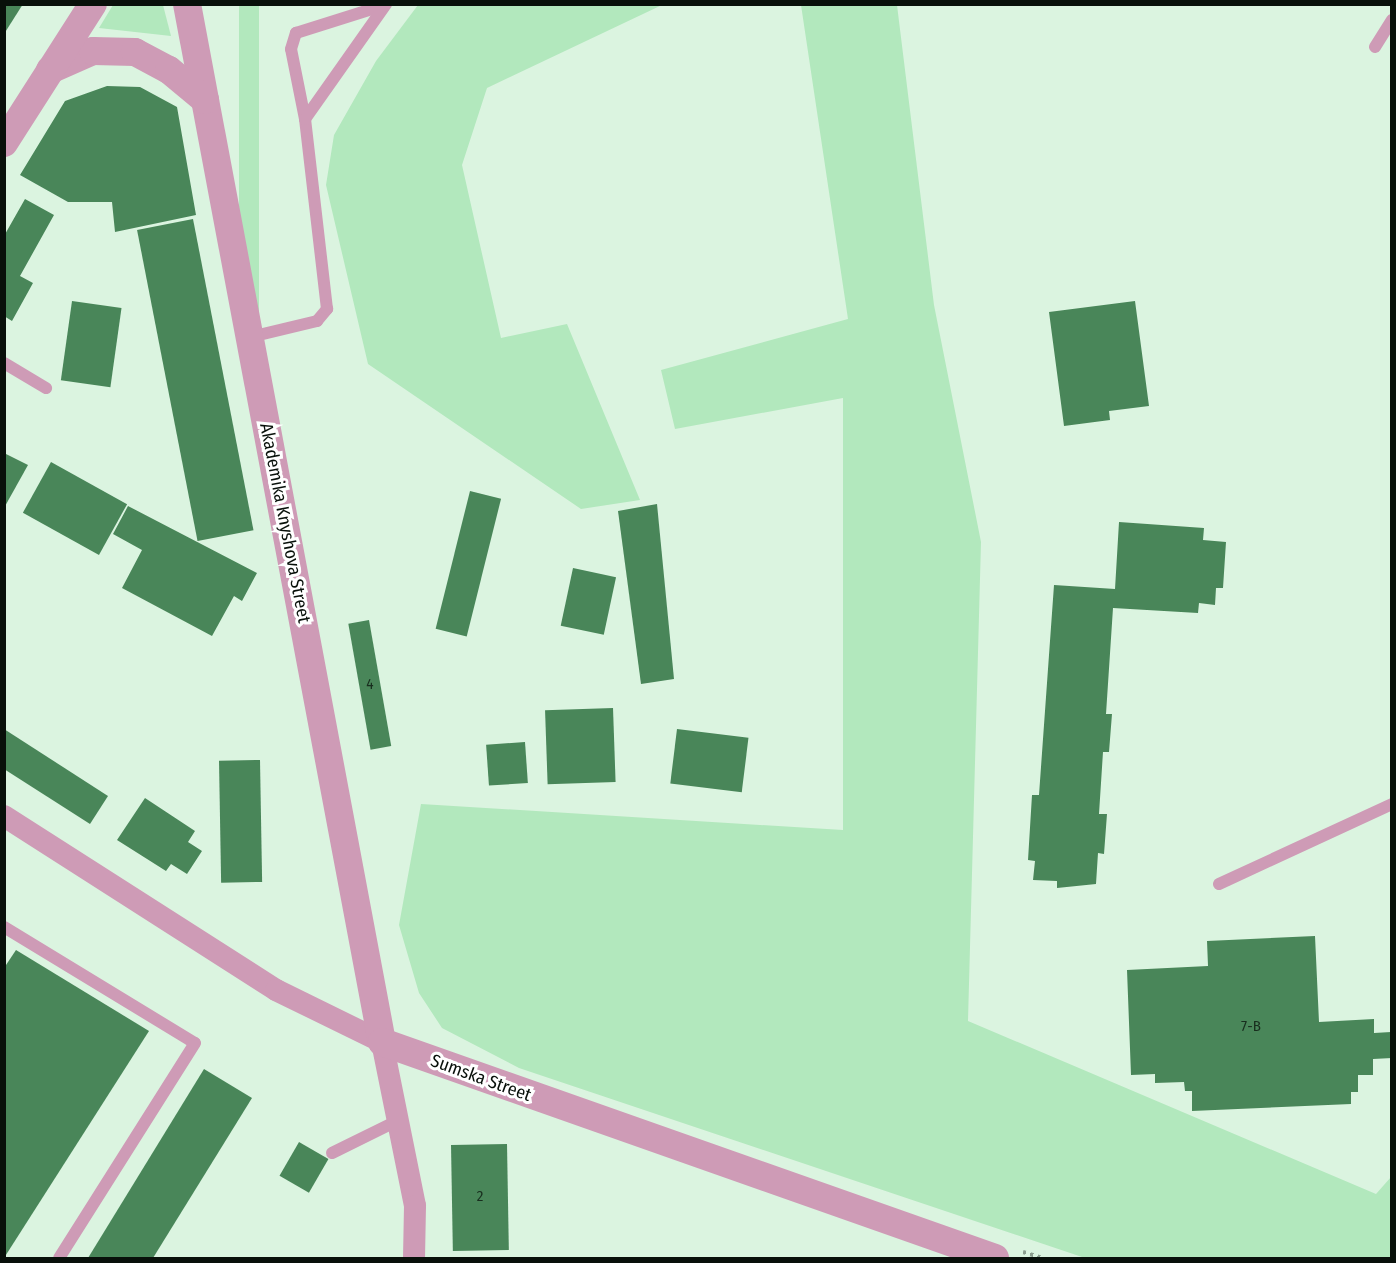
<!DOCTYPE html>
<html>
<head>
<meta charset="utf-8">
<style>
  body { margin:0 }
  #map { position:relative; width:1396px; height:1263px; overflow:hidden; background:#dbf4e0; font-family:"Fira Sans Condensed",sans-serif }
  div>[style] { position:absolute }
  .green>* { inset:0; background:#b2e8bd; transform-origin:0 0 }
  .building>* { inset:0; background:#498659; transform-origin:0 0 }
  .path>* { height:4px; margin-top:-2px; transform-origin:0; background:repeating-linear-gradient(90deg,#8b9e8f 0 3px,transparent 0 7.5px) }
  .service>* { height:12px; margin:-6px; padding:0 6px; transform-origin:6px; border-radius:6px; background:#ce9bb6 }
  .minor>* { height:22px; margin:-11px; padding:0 11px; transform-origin:11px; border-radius:11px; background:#ce9bb6 }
  .tertiary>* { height:28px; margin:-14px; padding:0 14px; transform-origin:14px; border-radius:14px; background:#ce9bb6 }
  span { translate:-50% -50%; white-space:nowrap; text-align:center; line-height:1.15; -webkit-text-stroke:6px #fff; paint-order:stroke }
  .number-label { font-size:15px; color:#182e1e }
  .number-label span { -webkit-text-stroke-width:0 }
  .street-label { font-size:18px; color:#08100a }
  .frame { position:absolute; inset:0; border:6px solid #08100a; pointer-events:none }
</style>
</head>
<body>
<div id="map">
  <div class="green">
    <div style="clip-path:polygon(113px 5px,163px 5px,171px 36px,99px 28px)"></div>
    <div style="left:239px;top:5px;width:20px;height:307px"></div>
    <div style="clip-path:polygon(418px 5px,662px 5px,487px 88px,462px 165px,501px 338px,567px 324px,640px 500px,581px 509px,368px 364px,326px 185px,334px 135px,376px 61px)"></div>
    <div style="clip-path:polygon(801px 5px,897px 5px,934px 305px,981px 542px,968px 1021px,1376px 1194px,1391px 1177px,1391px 1258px,1085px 1258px,519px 1068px,442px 1028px,419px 993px,399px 925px,421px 804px,843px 830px,843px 398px,675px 429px,661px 370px,848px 319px)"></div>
  </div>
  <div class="building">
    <div style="clip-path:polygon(4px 4px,23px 4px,4px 34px)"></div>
    <div style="clip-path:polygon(107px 86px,140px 87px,177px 107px,196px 215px,115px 232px,112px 202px,68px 202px,20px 175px,65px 101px)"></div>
    <div style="clip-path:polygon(25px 199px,54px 215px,20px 276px,33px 283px,12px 321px,4px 316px,4px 236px)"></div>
    <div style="left:193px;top:219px;width:317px;height:57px;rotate:79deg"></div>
    <div style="left:72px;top:301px;width:50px;height:80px;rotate:8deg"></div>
    <div style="clip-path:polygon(1135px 301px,1149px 406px,1109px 411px,1110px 420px,1064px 426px,1049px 312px)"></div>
    <div style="clip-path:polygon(4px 453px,28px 465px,4px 508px)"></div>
    <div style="left:51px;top:462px;width:87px;height:58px;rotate:29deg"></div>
    <div style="left:470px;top:491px;width:32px;height:142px;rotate:14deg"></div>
    <div style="clip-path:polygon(657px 504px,674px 679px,641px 684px,618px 511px)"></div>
    <div style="clip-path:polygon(128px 506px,257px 573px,242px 601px,234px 596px,212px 636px,122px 588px,142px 550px,113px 534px)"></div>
    <div style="clip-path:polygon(1119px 522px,1204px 528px,1203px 540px,1226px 542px,1223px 588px,1216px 588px,1215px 605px,1199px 603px,1198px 613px,1113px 608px,1106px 714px,1112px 714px,1109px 752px,1103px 752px,1099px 814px,1107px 814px,1104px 854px,1098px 853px,1096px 884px,1057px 888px,1057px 881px,1033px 880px,1035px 861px,1028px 860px,1032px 795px,1039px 795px,1054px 585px,1115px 589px)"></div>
    <div style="left:573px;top:568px;width:44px;height:59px;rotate:12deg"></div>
    <div style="left:369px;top:620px;width:128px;height:21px;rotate:80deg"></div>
    <div style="left:613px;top:708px;width:74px;height:68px;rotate:88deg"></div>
    <div style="clip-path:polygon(4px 729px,108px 796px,90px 824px,4px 769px)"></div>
    <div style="left:677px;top:729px;width:72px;height:55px;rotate:7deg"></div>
    <div style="left:525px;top:742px;width:41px;height:39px;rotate:86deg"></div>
    <div style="left:260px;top:760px;width:122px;height:41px;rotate:89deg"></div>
    <div style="clip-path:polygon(145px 798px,195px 831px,188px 842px,202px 851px,187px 874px,171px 864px,166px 871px,117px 840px)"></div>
    <div style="clip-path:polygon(1315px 936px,1319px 1022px,1374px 1019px,1374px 1033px,1391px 1032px,1392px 1058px,1373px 1059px,1373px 1075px,1358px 1075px,1358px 1092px,1351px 1092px,1351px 1104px,1192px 1111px,1192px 1091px,1185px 1091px,1184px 1082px,1155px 1083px,1155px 1074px,1131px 1075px,1127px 970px,1208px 966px,1207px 941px)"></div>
    <div style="clip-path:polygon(16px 950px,149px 1031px,4px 1258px,4px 968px)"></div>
    <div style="clip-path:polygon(204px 1069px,252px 1098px,153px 1258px,88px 1258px)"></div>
    <div style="left:299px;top:1142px;width:34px;height:39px;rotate:30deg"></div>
    <div style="left:507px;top:1144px;width:106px;height:56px;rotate:89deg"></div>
  </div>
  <div class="path">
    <div style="left:1023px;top:1252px;width:21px;rotate:17deg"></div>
  </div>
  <div class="service">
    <div style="left:1375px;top:47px;width:32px;rotate:-58deg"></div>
    <div style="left:305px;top:119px;width:71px;rotate:-101.3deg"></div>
    <div style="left:291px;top:49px;width:17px;rotate:-73deg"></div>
    <div style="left:296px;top:33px;width:93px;rotate:-17.5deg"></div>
    <div style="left:250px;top:337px;width:69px;rotate:-13.4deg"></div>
    <div style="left:317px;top:321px;width:16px;rotate:-50deg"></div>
    <div style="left:327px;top:309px;width:191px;rotate:-96.6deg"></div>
    <div style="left:305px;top:119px;width:141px;rotate:-54.8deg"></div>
    <div style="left:4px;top:363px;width:49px;rotate:30.8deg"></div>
    <div style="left:1219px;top:884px;width:191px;rotate:-24.8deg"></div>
    <div style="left:4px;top:927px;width:223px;rotate:31.3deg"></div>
    <div style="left:195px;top:1043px;width:254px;rotate:122.3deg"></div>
    <div style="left:332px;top:1153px;width:72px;rotate:-26.2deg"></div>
  </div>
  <div class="minor">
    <div style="left:4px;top:816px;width:323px;rotate:32.6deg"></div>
    <div style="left:276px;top:990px;width:118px;rotate:26.1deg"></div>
    <div style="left:382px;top:1042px;width:167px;rotate:78.6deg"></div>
    <div style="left:415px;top:1206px;width:52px;rotate:91.1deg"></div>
  </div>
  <div class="tertiary">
    <div style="left:187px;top:4px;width:1056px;rotate:79.36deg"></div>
    <div style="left:382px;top:1042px;width:650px;rotate:19.41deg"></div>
    <div style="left:50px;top:70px;width:47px;rotate:-23.8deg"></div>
    <div style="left:93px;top:51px;width:42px;rotate:1.4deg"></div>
    <div style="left:135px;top:52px;width:38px;rotate:28deg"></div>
    <div style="left:169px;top:70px;width:47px;rotate:39.8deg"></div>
    <div style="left:4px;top:143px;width:165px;rotate:-57.4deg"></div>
  </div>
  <div class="number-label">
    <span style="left:370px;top:685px">4</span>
    <span style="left:1251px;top:1027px">7-В</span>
    <span style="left:480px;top:1197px">2</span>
  </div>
  <div class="street-label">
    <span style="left:285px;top:523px;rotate:79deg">Akademika Knyshova Street</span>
    <span style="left:481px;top:1078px;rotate:20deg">Sumska Street</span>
  </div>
  <div class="frame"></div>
</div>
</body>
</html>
